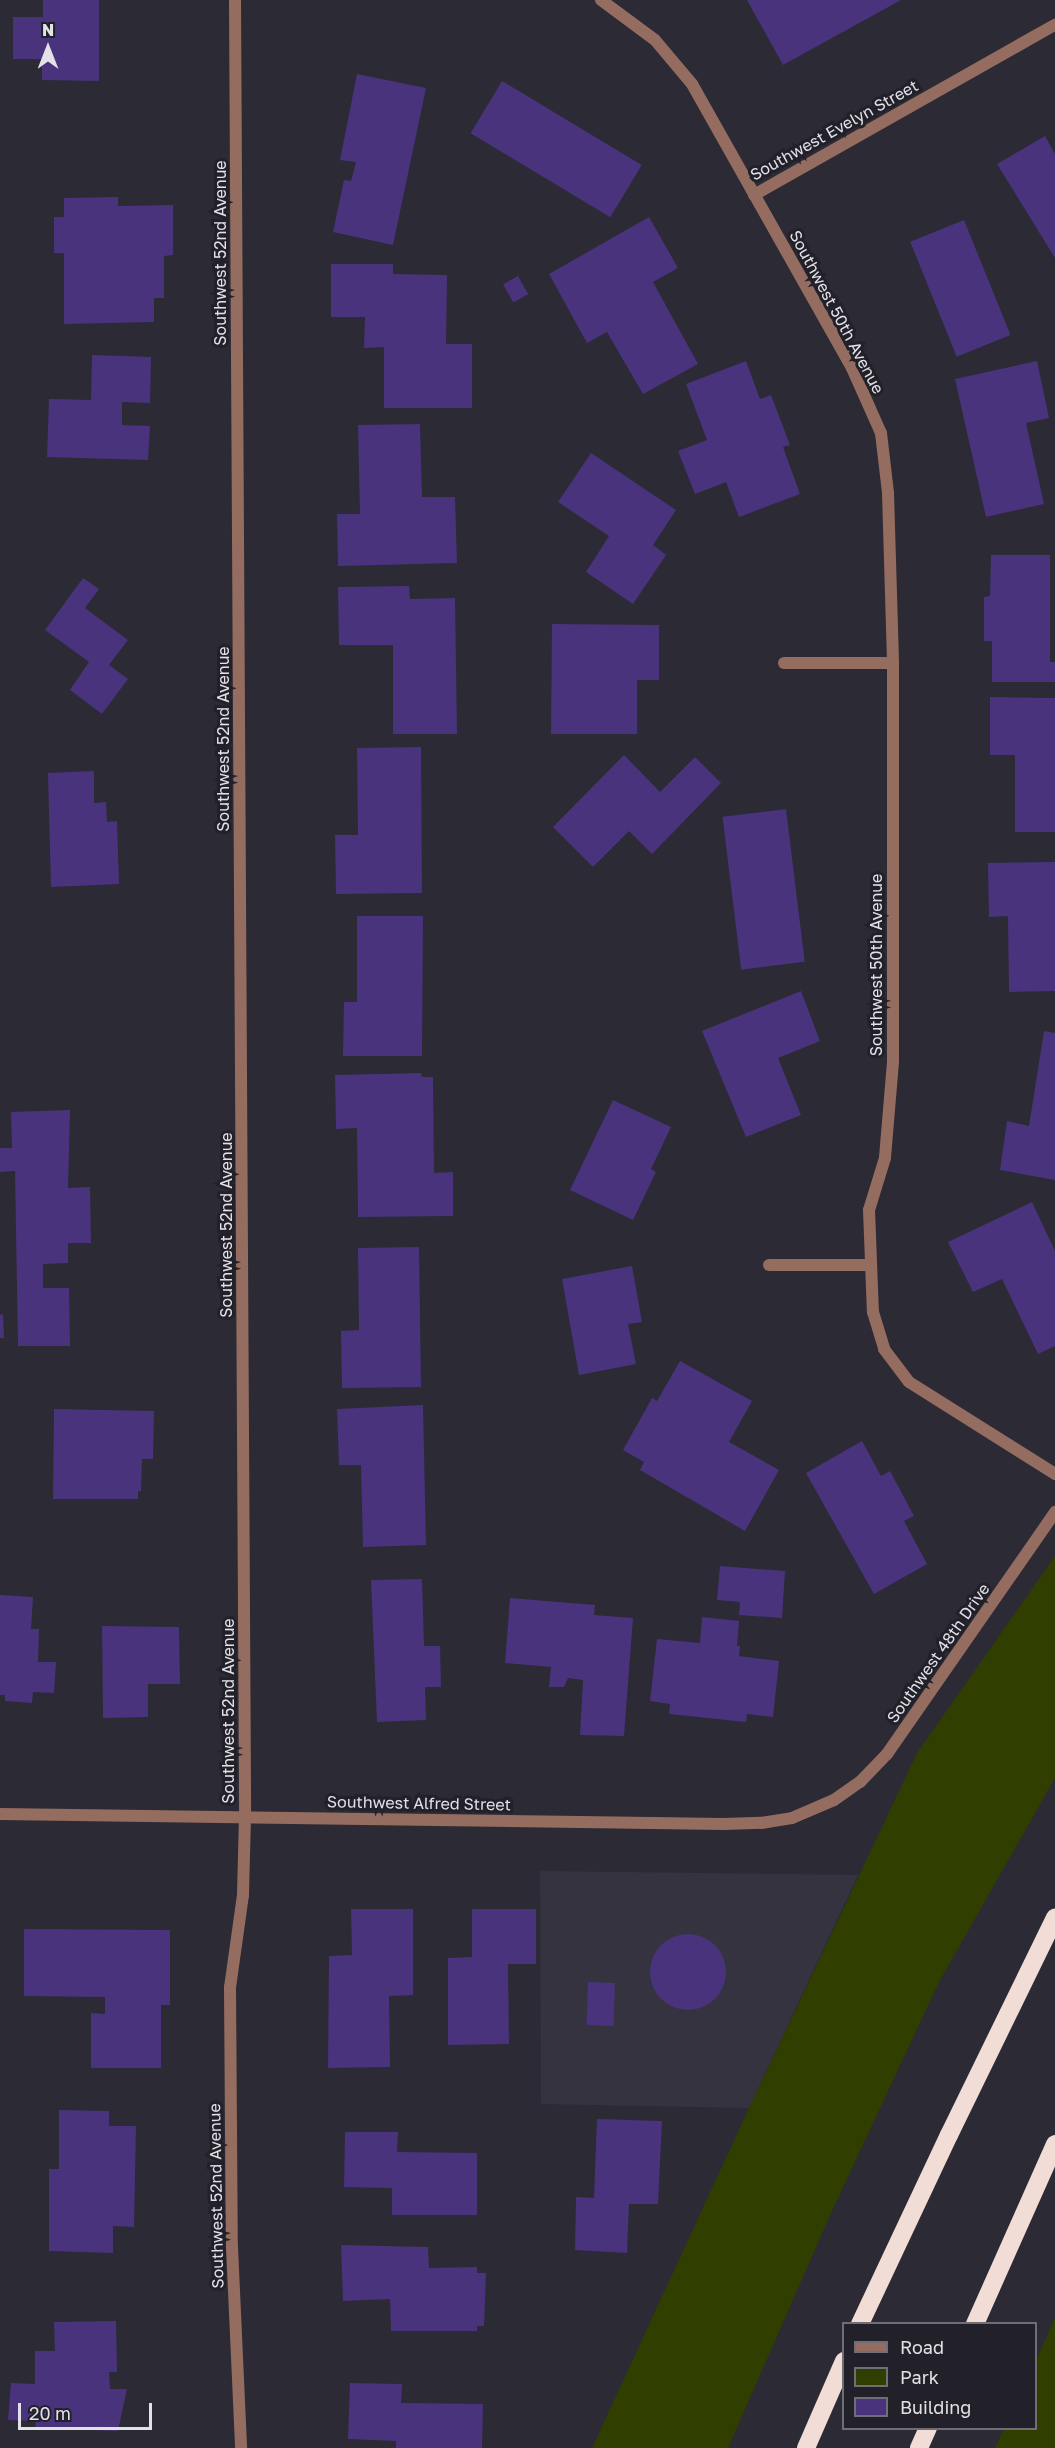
<!DOCTYPE html>
<html>
<head>
<meta charset="utf-8">
<style>
  body { margin:0 }
  #map { position:relative; width:1055px; height:2448px; overflow:hidden; background:#2c2a34; font-family:"Golos Text",sans-serif }
  div>[style] { position:absolute }
  .built>* { inset:0; background:#363341 }
  .green>* { inset:0; background:#303e00 }
  .building>* { inset:0; background:#49337d; transform-origin:0 0 }
  .round { border-radius:50% }
  .street>* { height:12px; margin:-6px; padding:0 6px; transform-origin:6px; border-radius:6px; background:#946d60 }
  .highway>* { height:18px; margin:-9px; padding:0 9px; transform-origin:9px; border-radius:9px; background:#f1dcd6 }
  span { translate:-50% -50%; white-space:nowrap; text-align:center; line-height:1.15; -webkit-text-stroke:6px #22212a; paint-order:stroke }
  .street-label { font-size:16px; color:#e2e1e8 }
  .legend { position:absolute; left:842px; top:2322px; width:195px; height:108px; box-sizing:border-box; background:#22212a; border:2px solid #6f6e76; margin:0; padding:8px 10px; list-style:none; font-size:18px; color:#e2e1e8 }
  .legend li { display:flex; align-items:center; gap:12px; height:30px }
  .legend b { width:30px; border:2px solid #6f6e76 }
  .north { position:absolute; left:18px; top:18px; width:60px; height:60px; -webkit-text-stroke:4px #22212a; paint-order:stroke; rotate:0deg; font-size:16px; font-weight:700; line-height:24px; text-align:center; color:#e2e1e8 }
  .north::after { content:''; display:block; margin:auto; width:21px; height:27px; background:#e2e1e8; clip-path:polygon(50% 0,100% 100%,50% 72%,0 100%) }
  .scale { position:absolute; left:18px; top:2403px; width:134px; height:27px; box-sizing:border-box; border:3px solid #e2e1e8; border-top:0; padding-left:8px; font-size:18px; line-height:21px; white-space:nowrap; color:#e2e1e8; -webkit-text-stroke:4px #22212a; paint-order:stroke }
</style>
</head>
<body>
<div id="map">
  <div class="built">
    <div style="clip-path:polygon(540px 1871px,858px 1875px,749px 2108px,541px 2104px)"></div>
  </div>
  <div class="green">
    <div style="clip-path:polygon(1055px 1556px,1055px 1778px,939px 1982px,831px 2213px,728px 2448px,592px 2448px,749px 2108px,917px 1753px)"></div>
    <div style="clip-path:polygon(1055px 2318px,1055px 2448px,995px 2448px,1004px 2429px,1036px 2428px,1036px 2360px)"></div>
  </div>
  <div class="building">
    <div style="clip-path:polygon(43px 0,99px 0,99px 81px,42px 80px,42px 59px,13px 59px,13px 17px,43px 17px)"></div>
    <div style="clip-path:polygon(747px 0,901px 0,783px 65px)"></div>
    <div style="clip-path:polygon(357px 74px,426px 88px,393px 245px,333px 232px,344px 180px,351px 181px,356px 162px,340px 160px)"></div>
    <div style="left:502px;top:81px;width:163px;height:61px;rotate:31deg"></div>
    <div style="clip-path:polygon(1045px 136px,1055px 154px,1055px 258px,997px 164px)"></div>
    <div style="clip-path:polygon(118px 197px,118px 206px,173px 205px,173px 255px,164px 256px,164px 298px,154px 298px,154px 322px,64px 324px,64px 253px,54px 253px,54px 217px,64px 217px,64px 198px)"></div>
    <div style="clip-path:polygon(649px 217px,678px 268px,653px 282px,698px 364px,643px 394px,607px 332px,587px 343px,549px 274px)"></div>
    <div style="left:964px;top:220px;width:124px;height:58px;rotate:68deg"></div>
    <div style="clip-path:polygon(331px 264px,393px 264px,393px 274px,447px 275px,446px 344px,472px 344px,472px 408px,384px 408px,384px 347px,364px 348px,365px 317px,331px 317px)"></div>
    <div style="left:518px;top:276px;width:21px;height:17px;rotate:61deg"></div>
    <div style="clip-path:polygon(92px 355px,151px 357px,150px 403px,122px 402px,122px 425px,150px 426px,148px 460px,47px 457px,49px 399px,91px 400px)"></div>
    <div style="clip-path:polygon(746px 361px,760px 399px,771px 395px,790px 445px,783px 447px,800px 494px,739px 517px,726px 482px,695px 494px,678px 451px,707px 440px,686px 384px)"></div>
    <div style="clip-path:polygon(1037px 361px,1049px 418px,1026px 423px,1044px 504px,986px 517px,955px 379px)"></div>
    <div style="clip-path:polygon(420px 424px,422px 497px,455px 497px,457px 563px,338px 566px,337px 514px,360px 514px,358px 425px)"></div>
    <div style="clip-path:polygon(591px 453px,676px 510px,653px 545px,666px 555px,633px 604px,586px 572px,609px 536px,558px 502px)"></div>
    <div style="clip-path:polygon(991px 555px,1050px 555px,1050px 662px,1055px 662px,1055px 682px,992px 682px,992px 641px,984px 641px,984px 597px,990px 596px)"></div>
    <div style="clip-path:polygon(83px 578px,99px 589px,85px 608px,128px 640px,109px 665px,128px 679px,102px 714px,70px 690px,89px 662px,45px 630px)"></div>
    <div style="clip-path:polygon(409px 586px,410px 599px,455px 598px,457px 734px,393px 734px,393px 645px,339px 645px,338px 587px)"></div>
    <div style="clip-path:polygon(552px 624px,659px 625px,659px 680px,637px 680px,637px 734px,551px 734px)"></div>
    <div style="clip-path:polygon(990px 697px,1055px 698px,1055px 832px,1015px 832px,1015px 755px,990px 755px)"></div>
    <div style="clip-path:polygon(421px 747px,422px 893px,336px 894px,335px 835px,358px 835px,357px 748px)"></div>
    <div style="clip-path:polygon(624px 755px,660px 792px,695px 757px,721px 783px,652px 854px,629px 831px,593px 867px,553px 827px)"></div>
    <div style="clip-path:polygon(94px 771px,94px 803px,106px 802px,107px 822px,117px 821px,119px 884px,51px 887px,48px 773px)"></div>
    <div style="left:786px;top:809px;width:154px;height:64px;rotate:83deg"></div>
    <div style="clip-path:polygon(1055px 862px,1055px 991px,1009px 992px,1008px 916px,989px 917px,988px 863px)"></div>
    <div style="clip-path:polygon(357px 916px,423px 916px,422px 1056px,343px 1056px,344px 1002px,357px 1002px)"></div>
    <div style="clip-path:polygon(801px 991px,820px 1041px,778px 1058px,801px 1115px,746px 1137px,702px 1031px)"></div>
    <div style="clip-path:polygon(1044px 1031px,1055px 1033px,1055px 1180px,1000px 1170px,1007px 1121px,1029px 1126px)"></div>
    <div style="clip-path:polygon(421px 1073px,422px 1077px,433px 1077px,434px 1173px,453px 1172px,453px 1216px,358px 1217px,357px 1128px,336px 1129px,335px 1075px)"></div>
    <div style="clip-path:polygon(613px 1100px,671px 1127px,651px 1169px,656px 1172px,633px 1220px,570px 1190px)"></div>
    <div style="clip-path:polygon(70px 1110px,68px 1188px,90px 1187px,91px 1243px,68px 1243px,68px 1263px,43px 1264px,43px 1288px,69px 1288px,70px 1346px,18px 1346px,15px 1171px,0 1172px,0 1148px,12px 1148px,11px 1112px)"></div>
    <div style="clip-path:polygon(1032px 1202px,1055px 1251px,1055px 1346px,1038px 1354px,1002px 1279px,973px 1292px,948px 1242px)"></div>
    <div style="clip-path:polygon(419px 1247px,421px 1387px,342px 1388px,341px 1331px,359px 1330px,358px 1248px)"></div>
    <div style="clip-path:polygon(632px 1266px,642px 1322px,628px 1324px,636px 1364px,579px 1375px,562px 1279px)"></div>
    <div style="clip-path:polygon(3px 1314px,4px 1338px,0 1338px,0 1315px)"></div>
    <div style="clip-path:polygon(680px 1361px,752px 1401px,729px 1442px,779px 1470px,745px 1531px,640px 1470px,644px 1462px,623px 1450px,652px 1398px,657px 1401px)"></div>
    <div style="clip-path:polygon(423px 1405px,426px 1545px,363px 1547px,361px 1465px,339px 1465px,337px 1409px)"></div>
    <div style="clip-path:polygon(54px 1409px,154px 1411px,153px 1459px,142px 1459px,141px 1491px,138px 1491px,138px 1499px,53px 1499px)"></div>
    <div style="clip-path:polygon(862px 1441px,881px 1476px,890px 1471px,914px 1516px,904px 1521px,927px 1564px,874px 1594px,806px 1473px)"></div>
    <div style="clip-path:polygon(720px 1566px,785px 1571px,782px 1618px,739px 1615px,740px 1602px,717px 1600px)"></div>
    <div style="clip-path:polygon(422px 1579px,424px 1646px,440px 1646px,441px 1687px,425px 1687px,426px 1720px,377px 1722px,371px 1580px)"></div>
    <div style="clip-path:polygon(0 1595px,33px 1597px,31px 1629px,39px 1629px,38px 1662px,56px 1662px,54px 1693px,33px 1692px,32px 1703px,5px 1701px,5px 1695px,0 1695px)"></div>
    <div style="clip-path:polygon(510px 1598px,595px 1605px,594px 1615px,633px 1618px,624px 1736px,580px 1735px,583px 1680px,568px 1678px,564px 1687px,549px 1687px,551px 1667px,505px 1663px)"></div>
    <div style="clip-path:polygon(702px 1617px,739px 1621px,737px 1646px,740px 1646px,739px 1656px,779px 1661px,773px 1717px,747px 1714px,746px 1722px,669px 1714px,670px 1704px,650px 1701px,657px 1639px,700px 1643px)"></div>
    <div style="clip-path:polygon(102px 1626px,179px 1627px,180px 1684px,148px 1684px,148px 1717px,103px 1718px)"></div>
    <div style="clip-path:polygon(351px 1909px,413px 1909px,413px 1995px,389px 1996px,390px 2067px,328px 2068px,329px 1956px,352px 1955px)"></div>
    <div style="clip-path:polygon(472px 1909px,536px 1909px,536px 1964px,508px 1964px,509px 2044px,448px 2045px,448px 1958px,472px 1957px)"></div>
    <div style="clip-path:polygon(24px 1929px,170px 1930px,170px 2005px,161px 2005px,161px 2068px,91px 2068px,91px 2013px,105px 2014px,105px 1997px,24px 1996px)"></div>
    <div class="round" style="left:650px;top:1934px;width:76px;height:76px"></div>
    <div style="left:588px;top:1982px;width:27px;height:43px;rotate:2deg"></div>
    <div style="clip-path:polygon(59px 2110px,109px 2111px,109px 2126px,136px 2126px,134px 2227px,113px 2226px,113px 2253px,49px 2251px,49px 2169px,59px 2169px)"></div>
    <div style="clip-path:polygon(597px 2119px,662px 2121px,658px 2204px,629px 2204px,627px 2253px,575px 2250px,576px 2197px,594px 2198px)"></div>
    <div style="clip-path:polygon(345px 2132px,398px 2132px,397px 2152px,477px 2153px,477px 2215px,392px 2215px,392px 2188px,344px 2187px)"></div>
    <div style="clip-path:polygon(341px 2245px,428px 2247px,429px 2268px,477px 2267px,477px 2273px,486px 2273px,484px 2326px,477px 2326px,477px 2331px,391px 2331px,390px 2299px,343px 2301px)"></div>
    <div style="clip-path:polygon(116px 2321px,117px 2372px,109px 2372px,110px 2389px,127px 2389px,118px 2431px,35px 2428px,36px 2421px,8px 2420px,11px 2383px,35px 2384px,35px 2351px,55px 2351px,54px 2322px)"></div>
    <div style="clip-path:polygon(350px 2383px,402px 2384px,401px 2403px,483px 2404px,482px 2448px,396px 2448px,396px 2441px,348px 2439px)"></div>
  </div>
  <div class="street">
    <div style="left:235px;top:0;width:1817px;rotate:89.68deg"></div>
    <div style="left:245px;top:1817px;width:78px;rotate:91.5deg"></div>
    <div style="left:243px;top:1895px;width:93px;rotate:98deg"></div>
    <div style="left:230px;top:1987px;width:260px;rotate:89.6deg"></div>
    <div style="left:232px;top:2247px;width:201px;rotate:87.4deg"></div>
    <div style="left:601px;top:0;width:67px;rotate:36.5deg"></div>
    <div style="left:655px;top:40px;width:57px;rotate:49.9deg"></div>
    <div style="left:692px;top:84px;width:326px;rotate:60.6deg"></div>
    <div style="left:852px;top:368px;width:71px;rotate:66deg"></div>
    <div style="left:881px;top:433px;width:60px;rotate:83.3deg"></div>
    <div style="left:888px;top:493px;width:170px;rotate:88.3deg"></div>
    <div style="left:893px;top:663px;width:399px;rotate:90deg"></div>
    <div style="left:893px;top:1062px;width:96px;rotate:94.8deg"></div>
    <div style="left:885px;top:1158px;width:54px;rotate:107.1deg"></div>
    <div style="left:869px;top:1210px;width:102px;rotate:87.8deg"></div>
    <div style="left:873px;top:1312px;width:39px;rotate:73deg"></div>
    <div style="left:884px;top:1349px;width:41px;rotate:52.9deg"></div>
    <div style="left:909px;top:1382px;width:173px;rotate:32.2deg"></div>
    <div style="left:754px;top:195px;width:346px;rotate:-29.5deg"></div>
    <div style="left:784px;top:663px;width:109px"></div>
    <div style="left:769px;top:1265px;width:100px"></div>
    <div style="left:0;top:1814px;width:724px;rotate:0.79deg"></div>
    <div style="left:724px;top:1824px;width:37px;rotate:-2deg"></div>
    <div style="left:761px;top:1823px;width:31px;rotate:-9deg"></div>
    <div style="left:792px;top:1818px;width:46px;rotate:-23.2deg"></div>
    <div style="left:834px;top:1800px;width:32px;rotate:-35deg"></div>
    <div style="left:860px;top:1782px;width:39px;rotate:-46deg"></div>
    <div style="left:887px;top:1754px;width:295px;rotate:-55.2deg"></div>
  </div>
  <div class="highway">
    <div style="left:860px;top:2324px;width:209px;rotate:-64.8deg"></div>
    <div style="left:949px;top:2135px;width:242px;rotate:-64deg"></div>
    <div style="left:975px;top:2324px;width:197px;rotate:-66deg"></div>
    <div style="left:806px;top:2448px;width:95px;rotate:-66.4deg"></div>
    <div style="left:919px;top:2448px;width:22px;rotate:-66deg"></div>
  </div>
  <div class="street-label">
    <span style="left:834px;top:130px;rotate:-29deg">Southwest Evelyn Street</span>
    <span style="left:220px;top:253px;rotate:-90deg">Southwest 52nd Avenue</span>
    <span style="left:837px;top:312px;rotate:62deg">Southwest 50th Avenue</span>
    <span style="left:223px;top:739px;rotate:-90deg">Southwest 52nd Avenue</span>
    <span style="left:876px;top:965px;rotate:-90deg">Southwest 50th Avenue</span>
    <span style="left:226px;top:1225px;rotate:-90deg">Southwest 52nd Avenue</span>
    <span style="left:938px;top:1653px;rotate:-55deg">Southwest 48th Drive</span>
    <span style="left:228px;top:1711px;rotate:-90deg">Southwest 52nd Avenue</span>
    <span style="left:419px;top:1803px;rotate:1deg">Southwest Alfred Street</span>
    <span style="left:216px;top:2196px;rotate:-91deg">Southwest 52nd Avenue</span>
  </div>
  <ul class="legend">
  <li><b style="height:8px;background:#946d60"></b>Road</li>
  <li><b style="height:16px;background:#303e00"></b>Park</li>
  <li><b style="height:16px;background:#49337d"></b>Building</li>
  </ul>
  <div class="north">N</div>
  <div class="scale">20 m</div>
</div>
</body>
</html>
